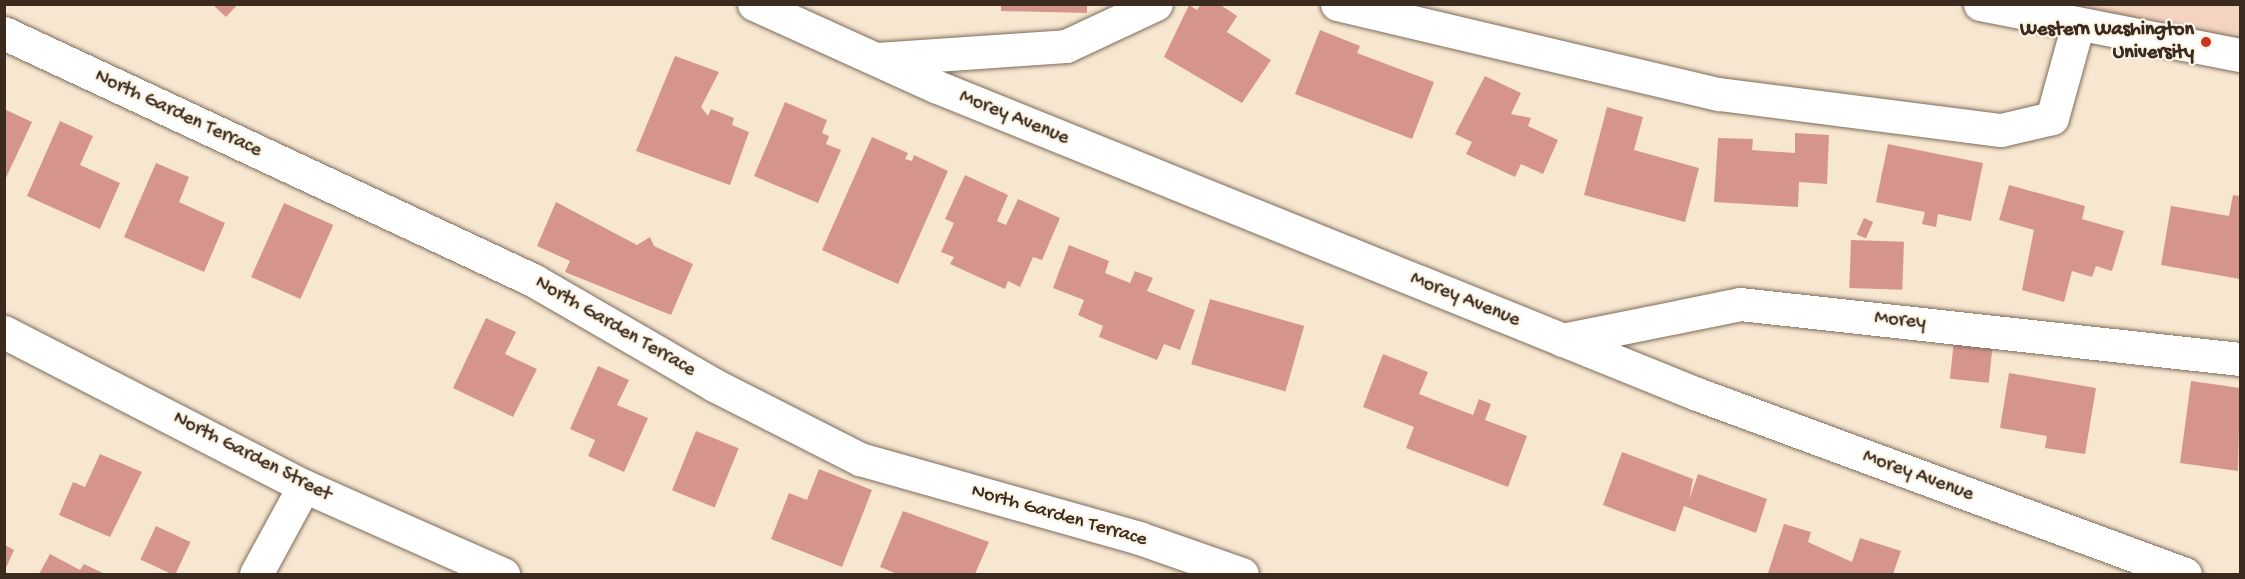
<!DOCTYPE html>
<html>
<head>
<meta charset="utf-8">
<style>
  body { margin:0 }
  #map { position:relative; width:2245px; height:579px; overflow:hidden; background:#f8e7d0; font-family:"Gochi Hand",sans-serif }
  div>[style] { position:absolute }
  .built>* { inset:0; background:#f4d3c0 }
  .building>* { inset:0; background:#d5958d; transform-origin:0 0 }
  .roads { filter:drop-shadow(0 0 2px #7d6c5c) drop-shadow(0 0 2px #7d6c5c) }
  .minor>* { height:33px; margin:-16.5px; padding:0 16.5px; transform-origin:16.5px; border-radius:16.5px; background:#fff }
  .dots>* { width:16px; height:16px; translate:-50% -50%; box-sizing:border-box; border:3px solid #fcf5e5; border-radius:50% }
  span { translate:-50% -50%; white-space:nowrap; text-align:center; line-height:1.15; -webkit-text-stroke:4.5px #fcf5e5; paint-order:stroke }
  .poi-label { font-size:20px; color:#3b2a1e; font-weight:700 }
  .right { translate:-100% -50%; text-align:right }
  .street-label { font-size:20px; color:#3b2a1e }
  .frame { position:absolute; inset:0; border:6px solid #3b2a1e; pointer-events:none }
</style>
</head>
<body>
<div id="map">
  <div class="built">
    <div style="clip-path:polygon(1980px 5px,2240px 5px,2240px 55px)"></div>
  </div>
  <div class="building">
    <div style="clip-path:polygon(212px 4px,238px 4px,226px 17px)"></div>
    <div style="clip-path:polygon(1201px 4px,1219px 4px,1237px 16px,1227px 32px,1271px 60px,1242px 103px,1164px 57px,1189px 5px,1197px 10px)"></div>
    <div style="clip-path:polygon(1001px 5px,1087px 5px,1087px 13px,1001px 11px)"></div>
    <div style="clip-path:polygon(1320px 30px,1360px 46px,1357px 53px,1434px 82px,1412px 139px,1295px 94px)"></div>
    <div style="clip-path:polygon(675px 56px,719px 72px,701px 107px,708px 116px,711px 109px,734px 118px,732px 125px,749px 132px,730px 185px,636px 151px)"></div>
    <div style="clip-path:polygon(1485px 76px,1521px 93px,1511px 114px,1531px 118px,1528px 126px,1558px 140px,1543px 174px,1521px 164px,1515px 177px,1466px 154px,1472px 142px,1455px 134px)"></div>
    <div style="clip-path:polygon(785px 102px,827px 120px,822px 133px,829px 136px,826px 144px,841px 150px,818px 203px,754px 176px)"></div>
    <div style="clip-path:polygon(1607px 107px,1643px 117px,1634px 150px,1699px 168px,1685px 222px,1584px 195px)"></div>
    <div style="clip-path:polygon(4px 109px,32px 122px,4px 182px)"></div>
    <div style="clip-path:polygon(60px 121px,93px 136px,80px 165px,120px 183px,100px 229px,27px 196px)"></div>
    <div style="clip-path:polygon(1795px 133px,1829px 135px,1827px 184px,1799px 182px,1798px 207px,1714px 202px,1718px 138px,1753px 139px,1752px 150px,1795px 153px)"></div>
    <div style="clip-path:polygon(872px 137px,908px 153px,905px 159px,912px 161px,914px 155px,948px 171px,898px 284px,822px 250px)"></div>
    <div style="clip-path:polygon(1888px 144px,1983px 163px,1971px 221px,1938px 214px,1936px 227px,1922px 224px,1925px 212px,1876px 202px)"></div>
    <div style="clip-path:polygon(156px 163px,189px 177px,179px 202px,225px 223px,204px 272px,124px 237px)"></div>
    <div style="clip-path:polygon(965px 175px,1008px 195px,997px 221px,1006px 225px,1018px 199px,1060px 218px,1042px 260px,1033px 257px,1020px 287px,1008px 281px,1005px 289px,950px 264px,954px 257px,941px 252px,954px 223px,945px 219px)"></div>
    <div style="clip-path:polygon(2009px 185px,2085px 206px,2082px 219px,2124px 231px,2112px 271px,2096px 266px,2092px 277px,2072px 271px,2064px 302px,2022px 290px,2034px 230px,1999px 220px)"></div>
    <div style="clip-path:polygon(2233px 195px,2240px 196px,2240px 279px,2161px 265px,2171px 206px,2229px 216px)"></div>
    <div style="clip-path:polygon(556px 202px,637px 245px,650px 237px,654px 246px,693px 264px,671px 315px,565px 272px,570px 261px,537px 246px)"></div>
    <div style="left:284px;top:203px;width:54px;height:81px;rotate:24deg"></div>
    <div style="left:1864px;top:218px;width:10px;height:18px;rotate:24deg"></div>
    <div style="left:1851px;top:240px;width:53px;height:48px;rotate:2deg"></div>
    <div style="clip-path:polygon(1069px 245px,1109px 261px,1105px 273px,1130px 283px,1135px 271px,1153px 278px,1147px 291px,1195px 310px,1180px 350px,1164px 344px,1157px 360px,1099px 337px,1103px 326px,1078px 315px,1084px 300px,1053px 288px)"></div>
    <div style="left:1210px;top:299px;width:98px;height:68px;rotate:16deg"></div>
    <div style="clip-path:polygon(486px 318px,516px 332px,505px 354px,537px 369px,513px 417px,453px 388px)"></div>
    <div style="left:1954px;top:340px;width:39px;height:39px;rotate:6deg"></div>
    <div style="clip-path:polygon(1383px 354px,1428px 372px,1419px 394px,1473px 415px,1479px 399px,1491px 404px,1485px 420px,1527px 436px,1508px 487px,1406px 448px,1414px 427px,1363px 407px)"></div>
    <div style="clip-path:polygon(598px 366px,629px 380px,617px 405px,648px 418px,624px 472px,588px 456px,595px 440px,570px 429px)"></div>
    <div style="clip-path:polygon(2009px 373px,2096px 388px,2085px 454px,2045px 448px,2047px 436px,2000px 428px)"></div>
    <div style="clip-path:polygon(2191px 381px,2240px 388px,2238px 471px,2180px 463px)"></div>
    <div style="left:696px;top:431px;width:46px;height:64px;rotate:22deg"></div>
    <div style="clip-path:polygon(1622px 452px,1693px 479px,1689px 500px,1698px 474px,1767px 499px,1756px 533px,1684px 506px,1675px 532px,1603px 505px)"></div>
    <div style="clip-path:polygon(100px 454px,142px 472px,110px 537px,59px 515px,73px 482px,85px 487px)"></div>
    <div style="clip-path:polygon(819px 469px,872px 490px,842px 567px,771px 539px,789px 493px,807px 500px)"></div>
    <div style="clip-path:polygon(903px 511px,989px 542px,975px 574px,897px 574px,880px 567px)"></div>
    <div style="clip-path:polygon(1784px 524px,1811px 532px,1808px 542px,1852px 562px,1860px 538px,1901px 551px,1893px 574px,1768px 573px)"></div>
    <div style="left:156px;top:526px;width:38px;height:37px;rotate:25deg"></div>
    <div style="clip-path:polygon(5px 545px,14px 550px,5px 570px)"></div>
    <div style="clip-path:polygon(50px 554px,80px 570px,84px 564px,105px 574px,39px 574px)"></div>
  </div>
  <div class="roads">
    <div class="minor">
      <div style="left:754px;top:4px;width:199px;rotate:24.4deg"></div>
      <div style="left:935px;top:86px;width:822px;rotate:22.01deg"></div>
      <div style="left:1697px;top:394px;width:520px;rotate:20.25deg"></div>
      <div style="left:1337px;top:4px;width:392px;rotate:13.3deg"></div>
      <div style="left:1719px;top:94px;width:284px;rotate:7.3deg"></div>
      <div style="left:2001px;top:130px;width:52px;rotate:-13.2deg"></div>
      <div style="left:2052px;top:118px;width:98px;rotate:-74.5deg"></div>
      <div style="left:1980px;top:4px;width:265px;rotate:11.1deg"></div>
      <div style="left:4px;top:33px;width:584px;rotate:25.03deg"></div>
      <div style="left:533px;top:280px;width:209px;rotate:30.1deg"></div>
      <div style="left:714px;top:385px;width:164px;rotate:26.9deg"></div>
      <div style="left:860px;top:459px;width:290px;rotate:15.8deg"></div>
      <div style="left:1139px;top:538px;width:109px;rotate:19.3deg"></div>
      <div style="left:877px;top:59px;width:189px;rotate:-3.9deg"></div>
      <div style="left:1066px;top:46px;width:99px;rotate:-25deg"></div>
      <div style="left:4px;top:332px;width:337px;rotate:27.2deg"></div>
      <div style="left:304px;top:486px;width:218px;rotate:23.9deg"></div>
      <div style="left:1562px;top:340px;width:182px;rotate:-11.4deg"></div>
      <div style="left:1740px;top:304px;width:503px;rotate:6.28deg"></div>
      <div style="left:256px;top:574px;width:100px;rotate:-61.4deg"></div>
    </div>
  </div>
  <div class="dots">
    <div style="left:2206px;top:42px;background:#c8321e"></div>
  </div>
  <div class="poi-label">
    <span class="right" style="left:2194px;top:42px">Western Washington<br>University</span>
  </div>
  <div class="street-label">
    <span style="left:178px;top:114px;rotate:25deg">North Garden Terrace</span>
    <span style="left:1014px;top:118px;rotate:22deg">Morey Avenue</span>
    <span style="left:1465px;top:300px;rotate:22deg">Morey Avenue</span>
    <span style="left:1900px;top:321px;rotate:6deg">Morey</span>
    <span style="left:615px;top:327px;rotate:30deg">North Garden Terrace</span>
    <span style="left:252px;top:457px;rotate:27deg">North Garden Street</span>
    <span style="left:1918px;top:476px;rotate:20deg">Morey Avenue</span>
    <span style="left:1059px;top:516px;rotate:16deg">North Garden Terrace</span>
  </div>
  <div class="frame"></div>
</div>
</body>
</html>
